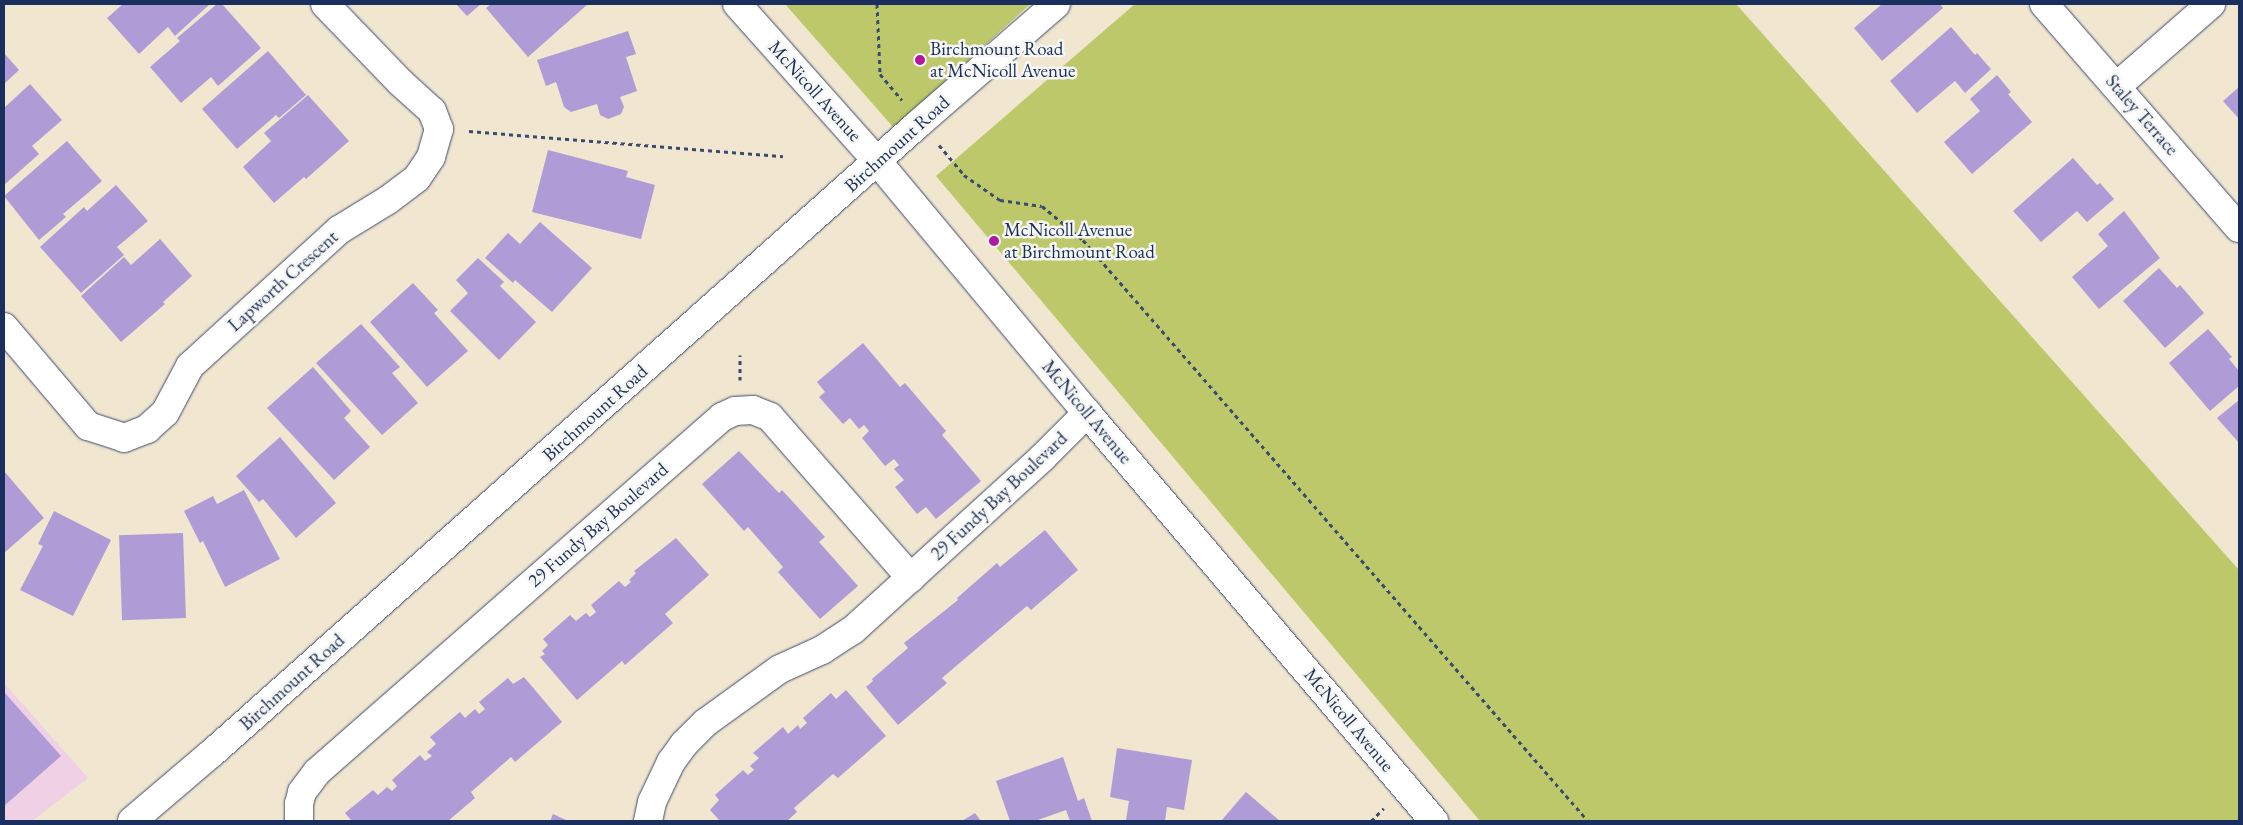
<!DOCTYPE html>
<html>
<head>
<meta charset="utf-8">
<style>
  body { margin:0 }
  #map { position:relative; width:2243px; height:825px; overflow:hidden; background:#f1e6cf; font-family:"EB Garamond",serif }
  div>[style] { position:absolute }
  .built>* { inset:0; background:#efd0e5 }
  .green>* { inset:0; background:#bcc869 }
  .building>* { inset:0; background:#af9cd6; transform-origin:0 0 }
  .path>* { height:3px; margin-top:-1.5px; transform-origin:0; background:repeating-linear-gradient(90deg,#3b4a6f 0 4px,transparent 0 8px) }
  .roads { filter:drop-shadow(0 0 1px #3b4a6f) drop-shadow(0 0 1px #3b4a6f) }
  .minor>* { height:28px; margin:-14px; padding:0 14px; transform-origin:14px; border-radius:14px; background:#fff }
  .major>* { height:28px; margin:-14px; padding:0 14px; transform-origin:14px; border-radius:14px; background:#fff }
  .dots>* { width:14px; height:14px; translate:-50% -50%; box-sizing:border-box; border:2px solid #f6f6f2; border-radius:50% }
  span { translate:-50% -50%; white-space:nowrap; text-align:center; line-height:1.15; -webkit-text-stroke:5px #f6f6f2; paint-order:stroke }
  .poi-label { font-size:19px; color:#1b2f5e }
  .left { translate:0 -50%; text-align:left }
  .street-label { font-size:19px; color:#1b2f5e }
  .frame { position:absolute; inset:0; border:5px solid #1b2f5e; pointer-events:none }
</style>
</head>
<body>
<div id="map">
  <div class="built">
    <div style="clip-path:polygon(4px 683px,88px 778px,32px 821px,4px 821px)"></div>
  </div>
  <div class="green">
    <div style="clip-path:polygon(785px 4px,1030px 4px,894px 128px)"></div>
    <div style="clip-path:polygon(1135px 4px,1736px 4px,2239px 570px,2239px 821px,1480px 821px,936px 176px)"></div>
  </div>
  <div class="building">
    <div style="clip-path:polygon(123px 4px,210px 4px,175px 36px,168px 27px,139px 54px,107px 18px)"></div>
    <div style="clip-path:polygon(217px 4px,222px 4px,261px 48px,218px 86px,211px 77px,181px 103px,150px 67px,180px 41px,177px 38px)"></div>
    <div style="clip-path:polygon(456px 4px,481px 4px,467px 16px)"></div>
    <div style="clip-path:polygon(491px 4px,588px 4px,528px 57px,486px 8px)"></div>
    <div style="clip-path:polygon(1882px 4px,1940px 4px,1943px 8px,1882px 61px,1854px 28px)"></div>
    <div style="clip-path:polygon(1951px 27px,1975px 55px,1977px 53px,1991px 69px,1965px 93px,1955px 81px,1917px 113px,1890px 81px)"></div>
    <div style="clip-path:polygon(628px 31px,636px 54px,626px 57px,637px 91px,620px 97px,624px 107px,621px 114px,608px 119px,600px 115px,597px 104px,571px 112px,564px 107px,556px 82px,546px 86px,537px 60px)"></div>
    <div style="clip-path:polygon(268px 51px,306px 95px,279px 118px,276px 115px,237px 149px,202px 109px)"></div>
    <div style="clip-path:polygon(4px 53px,19px 70px,4px 84px)"></div>
    <div style="clip-path:polygon(1997px 75px,2011px 92px,2008px 94px,2032px 122px,1972px 174px,1944px 142px,1980px 111px,1970px 99px)"></div>
    <div style="clip-path:polygon(30px 84px,62px 120px,32px 146px,39px 154px,4px 185px,4px 108px)"></div>
    <div style="clip-path:polygon(2239px 87px,2239px 119px,2223px 101px)"></div>
    <div style="clip-path:polygon(308px 95px,349px 141px,306px 179px,304px 177px,274px 203px,243px 167px,271px 141px,264px 133px)"></div>
    <div style="clip-path:polygon(67px 141px,102px 181px,63px 214px,66px 217px,39px 240px,4px 196px)"></div>
    <div style="clip-path:polygon(548px 150px,628px 171px,626px 177px,655px 185px,641px 239px,532px 212px)"></div>
    <div style="clip-path:polygon(2073px 158px,2097px 185px,2100px 183px,2114px 199px,2087px 222px,2077px 211px,2041px 242px,2013px 211px)"></div>
    <div style="clip-path:polygon(116px 185px,148px 221px,117px 247px,124px 255px,81px 293px,40px 247px,84px 207px,87px 211px)"></div>
    <div style="clip-path:polygon(2124px 211px,2160px 258px,2099px 309px,2072px 277px,2108px 246px,2098px 234px)"></div>
    <div style="clip-path:polygon(540px 222px,592px 268px,552px 312px,515px 280px,513px 283px,485px 258px,508px 233px,520px 244px)"></div>
    <div style="clip-path:polygon(160px 239px,192px 276px,163px 302px,165px 304px,121px 342px,81px 296px,124px 257px,131px 265px)"></div>
    <div style="clip-path:polygon(478px 258px,504px 282px,500px 286px,536px 322px,499px 360px,450px 311px,468px 293px,456px 280px)"></div>
    <div style="clip-path:polygon(2159px 268px,2177px 288px,2180px 285px,2204px 313px,2165px 348px,2123px 301px)"></div>
    <div style="clip-path:polygon(413px 283px,438px 310px,434px 313px,468px 351px,427px 387px,370px 322px)"></div>
    <div style="clip-path:polygon(361px 324px,400px 367px,392px 373px,418px 403px,382px 435px,316px 363px)"></div>
    <div style="clip-path:polygon(2208px 329px,2232px 357px,2229px 359px,2239px 371px,2239px 386px,2210px 411px,2169px 363px)"></div>
    <div style="clip-path:polygon(863px 343px,900px 387px,905px 383px,946px 431px,942px 435px,981px 481px,936px 519px,926px 507px,917px 514px,895px 487px,904px 480px,894px 469px,899px 465px,894px 459px,885px 466px,862px 438px,869px 431px,864px 425px,859px 429px,850px 418px,843px 424px,819px 397px,825px 392px,817px 382px)"></div>
    <div style="clip-path:polygon(313px 367px,351px 411px,344px 418px,370px 447px,334px 480px,267px 408px)"></div>
    <div style="clip-path:polygon(2239px 400px,2239px 443px,2217px 418px)"></div>
    <div style="clip-path:polygon(280px 437px,336px 503px,296px 538px,263px 499px,259px 502px,236px 476px)"></div>
    <div style="clip-path:polygon(739px 451px,779px 493px,782px 490px,825px 537px,819px 542px,858px 586px,820px 619px,778px 572px,783px 567px,748px 527px,744px 531px,702px 484px)"></div>
    <div style="clip-path:polygon(4px 471px,44px 518px,4px 553px)"></div>
    <div style="clip-path:polygon(244px 490px,280px 559px,225px 587px,203px 541px,200px 543px,184px 511px,213px 496px,217px 504px)"></div>
    <div style="clip-path:polygon(54px 511px,111px 540px,73px 616px,20px 590px,43px 546px,38px 544px)"></div>
    <div style="clip-path:polygon(1045px 530px,1078px 570px,1031px 610px,1027px 606px,942px 678px,947px 683px,898px 725px,866px 687px,873px 681px,872px 679px,908px 648px,904px 643px,958px 600px,957px 598px,997px 563px,1000px 567px)"></div>
    <div style="left:183px;top:533px;width:85px;height:64px;rotate:88deg"></div>
    <div style="clip-path:polygon(676px 538px,709px 575px,665px 614px,673px 623px,625px 665px,622px 661px,577px 700px,540px 657px,545px 654px,542px 651px,548px 645px,543px 639px,570px 615px,576px 621px,586px 613px,590px 617px,596px 612px,591px 605px,619px 581px,625px 587px,631px 582px,629px 580px,636px 573px,634px 571px)"></div>
    <div style="clip-path:polygon(524px 677px,562px 722px,515px 762px,511px 757px,471px 792px,475px 798px,448px 821px,349px 821px,351px 820px,345px 813px,373px 790px,378px 795px,387px 787px,392px 791px,397px 786px,392px 780px,420px 755px,425px 761px,432px 756px,427px 752px,436px 744px,430px 737px,460px 712px,465px 718px,475px 709px,479px 714px,485px 709px,479px 702px,508px 678px,513px 684px)"></div>
    <div style="clip-path:polygon(846px 690px,886px 736px,838px 778px,833px 774px,794px 808px,797px 812px,787px 821px,720px 821px,710px 810px,719px 800px,715px 795px,743px 770px,748px 775px,754px 770px,750px 766px,759px 758px,753px 753px,783px 727px,788px 734px,798px 725px,800px 729px,807px 723px,803px 718px,831px 693px,836px 699px)"></div>
    <div style="clip-path:polygon(4px 692px,61px 756px,4px 806px)"></div>
    <div style="clip-path:polygon(1117px 748px,1192px 760px,1184px 810px,1167px 807px,1165px 821px,1126px 820px,1129px 801px,1110px 797px)"></div>
    <div style="clip-path:polygon(1063px 757px,1078px 801px,1084px 798px,1092px 821px,1070px 821px,1066px 810px,1035px 821px,1010px 821px,996px 781px)"></div>
    <div style="clip-path:polygon(1246px 792px,1280px 821px,1221px 821px)"></div>
    <div style="clip-path:polygon(975px 813px,981px 821px,962px 821px)"></div>
    <div style="clip-path:polygon(553px 814px,568px 821px,550px 821px)"></div>
  </div>
  <div class="path">
    <div style="left:877px;top:4px;width:70px;rotate:87.5deg"></div>
    <div style="left:880px;top:74px;width:34px;rotate:50deg"></div>
    <div style="left:469px;top:131px;width:315px;rotate:4.6deg"></div>
    <div style="left:939px;top:145px;width:39px;rotate:50deg"></div>
    <div style="left:964px;top:175px;width:44px;rotate:34.8deg"></div>
    <div style="left:1000px;top:200px;width:42px;rotate:8.1deg"></div>
    <div style="left:1042px;top:206px;width:53px;rotate:39.7deg"></div>
    <div style="left:1083px;top:240px;width:770px;rotate:49deg"></div>
    <div style="left:740px;top:380px;width:25px;rotate:-90deg"></div>
    <div style="left:1371px;top:821px;width:18px;rotate:-45deg"></div>
  </div>
  <div class="roads">
    <div class="minor">
      <div style="left:2044px;top:4px;width:297px;rotate:49deg"></div>
      <div style="left:2117px;top:86px;width:125px;rotate:-41.1deg"></div>
      <div style="left:4px;top:327px;width:130px;rotate:49.7deg"></div>
      <div style="left:88px;top:426px;width:38px;rotate:18deg"></div>
      <div style="left:124px;top:438px;width:25px;rotate:-21deg"></div>
      <div style="left:147px;top:429px;width:24px;rotate:-42deg"></div>
      <div style="left:165px;top:413px;width:53px;rotate:-62deg"></div>
      <div style="left:190px;top:366px;width:202px;rotate:-42.4deg"></div>
      <div style="left:339px;top:230px;width:57px;rotate:-31.5deg"></div>
      <div style="left:388px;top:200px;width:36px;rotate:-37deg"></div>
      <div style="left:417px;top:178px;width:25px;rotate:-56deg"></div>
      <div style="left:431px;top:157px;width:29px;rotate:-74deg"></div>
      <div style="left:439px;top:129px;width:19px;rotate:-111deg"></div>
      <div style="left:432px;top:111px;width:43px;rotate:-137.8deg"></div>
      <div style="left:400px;top:82px;width:108px;rotate:-133.9deg"></div>
      <div style="left:299px;top:821px;width:17px;rotate:-90deg"></div>
      <div style="left:299px;top:804px;width:12px;rotate:-76deg"></div>
      <div style="left:302px;top:792px;width:25px;rotate:-53deg"></div>
      <div style="left:317px;top:772px;width:539px;rotate:-41.24deg"></div>
      <div style="left:722px;top:417px;width:14px;rotate:-25deg"></div>
      <div style="left:735px;top:411px;width:18px;rotate:-3deg"></div>
      <div style="left:753px;top:410px;width:18px;rotate:22deg"></div>
      <div style="left:770px;top:417px;width:214px;rotate:48.8deg"></div>
      <div style="left:648px;top:821px;width:19px;rotate:-78deg"></div>
      <div style="left:652px;top:802px;width:44px;rotate:-64.6deg"></div>
      <div style="left:671px;top:762px;width:22px;rotate:-54deg"></div>
      <div style="left:684px;top:744px;width:30px;rotate:-45deg"></div>
      <div style="left:705px;top:723px;width:92px;rotate:-35.8deg"></div>
      <div style="left:780px;top:669px;width:46px;rotate:-24.3deg"></div>
      <div style="left:822px;top:650px;width:37px;rotate:-33deg"></div>
      <div style="left:853px;top:630px;width:256px;rotate:-42.3deg"></div>
      <div style="left:1042px;top:458px;width:64px;rotate:-45deg"></div>
    </div>
    <div class="major">
      <div style="left:737px;top:4px;width:210px;rotate:48.3deg"></div>
      <div style="left:877px;top:161px;width:328px;rotate:50.2deg"></div>
      <div style="left:1087px;top:413px;width:536px;rotate:49.62deg"></div>
      <div style="left:132px;top:821px;width:105px;rotate:-40.4deg"></div>
      <div style="left:212px;top:753px;width:944px;rotate:-41.69deg"></div>
      <div style="left:917px;top:125px;width:184px;rotate:-41deg"></div>
    </div>
  </div>
  <div class="dots">
    <div style="left:920px;top:60px;background:#b5179e"></div>
    <div style="left:994px;top:241px;background:#b5179e"></div>
  </div>
  <div class="poi-label">
    <span class="left" style="left:930px;top:60px">Birchmount Road<br>at McNicoll Avenue</span>
    <span class="left" style="left:1004px;top:241px">McNicoll Avenue<br>at Birchmount Road</span>
  </div>
  <div class="street-label">
    <span style="left:815px;top:91px;rotate:48deg">McNicoll Avenue</span>
    <span style="left:2142px;top:115px;rotate:49deg">Staley Terrace</span>
    <span style="left:897px;top:144px;rotate:-42deg">Birchmount Road</span>
    <span style="left:283px;top:281px;rotate:-42deg">Lapworth Crescent</span>
    <span style="left:1087px;top:412px;rotate:50deg">McNicoll Avenue</span>
    <span style="left:595px;top:413px;rotate:-42deg">Birchmount Road</span>
    <span style="left:999px;top:496px;rotate:-43deg">29 Fundy Bay Boulevard</span>
    <span style="left:598px;top:525px;rotate:-41deg">29 Fundy Bay Boulevard</span>
    <span style="left:292px;top:682px;rotate:-42deg">Birchmount Road</span>
    <span style="left:1349px;top:720px;rotate:50deg">McNicoll Avenue</span>
  </div>
  <div class="frame"></div>
</div>
</body>
</html>
